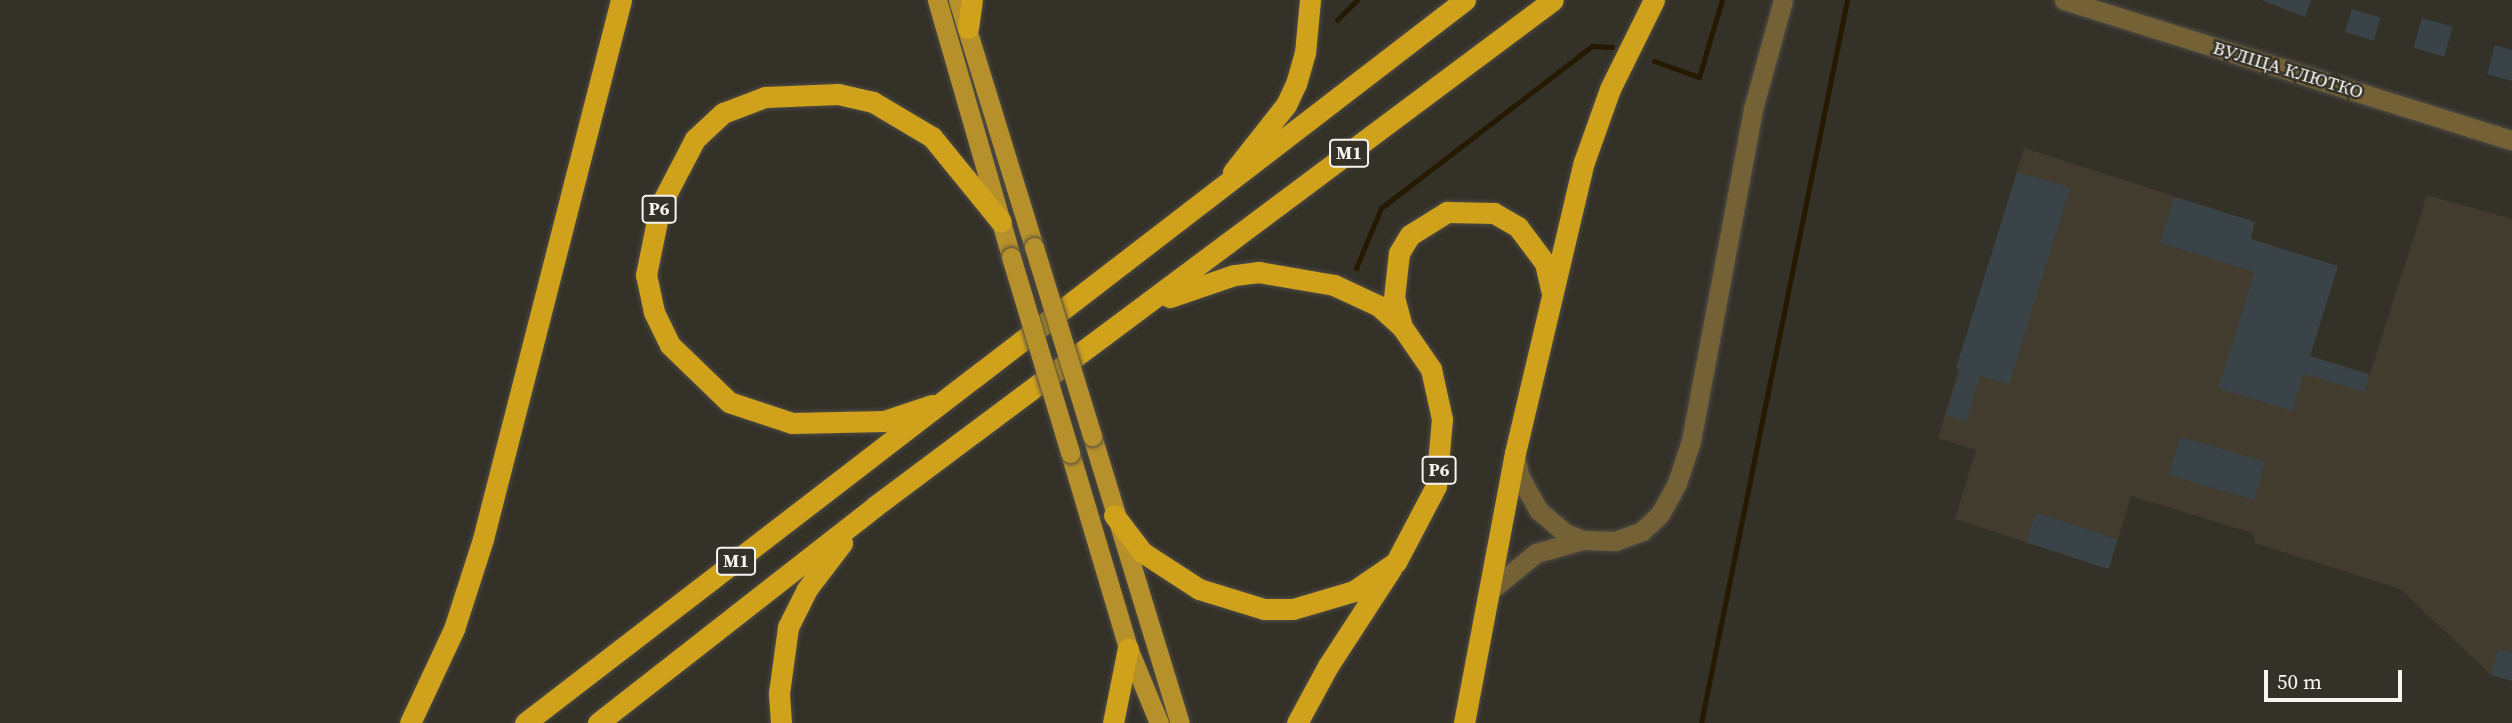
<!DOCTYPE html>
<html>
<head>
<meta charset="utf-8">
<style>
  body { margin:0 }
  #map { position:relative; width:2512px; height:723px; overflow:hidden; background:#343129; font-family:"Source Serif 4",serif }
  div>[style] { position:absolute }
  .built>* { inset:0; background:#423c2f }
  .stream>* { height:5px; margin:-2.5px; padding:0 2.5px; transform-origin:2.5px; border-radius:2.5px; background:#251900 }
  .building>* { inset:0; background:#3a4347; transform-origin:0 0 }
  .roads { filter:drop-shadow(0 0 2px #4f4c45) drop-shadow(0 0 2px #4f4c45) }
  .tertiary>* { height:19px; margin:-9.5px; padding:0 9.5px; transform-origin:9.5px; border-radius:9.5px; background:#746236 }
  .primary>* { height:19px; margin:-9.5px; padding:0 9.5px; transform-origin:9.5px; border-radius:9.5px; background:#b6902a }
  .motorway>* { height:21px; margin:-10.5px; padding:0 10.5px; transform-origin:10.5px; border-radius:10.5px; background:#d0a21b }
  .bridges { filter:drop-shadow(0 0 2px #4f4c45) drop-shadow(0 0 2px #4f4c45) }
  .primary-bridge>* { height:19px; margin:-9.5px; padding:0 9.5px; transform-origin:9.5px; border-radius:9.5px; background:#b6902a }
  span { translate:-50% -50%; white-space:nowrap; text-align:center; line-height:1.15; -webkit-text-stroke:5px #343129; paint-order:stroke }
  .shield-label span { padding:2px 5px; background:#343129; border:2px solid; border-radius:5px; -webkit-text-stroke-width:0 }
  .shield-label { font-size:18px; color:#f7f5f0; font-weight:700 }
  .street-label { font-size:19px; color:#f7f5f0 }
  .scale { position:absolute; left:2264px; top:670px; width:138px; height:32px; box-sizing:border-box; border:4px solid #f7f5f0; border-top:0; padding-left:9px; font-size:21px; line-height:24px; white-space:nowrap; color:#f7f5f0; -webkit-text-stroke:5px #343129; paint-order:stroke }
</style>
</head>
<body>
<div id="map">
  <div class="built">
    <div style="clip-path:polygon(2024px 148px,2255px 222px,2251px 239px,2338px 266px,2310px 356px,2370px 374px,2427px 195px,2512px 219px,2512px 681px,2491px 675px,2400px 589px,2255px 543px,2253px 533px,2131px 496px,2109px 569px,1955px 519px,1976px 450px,1938px 438px)"></div>
  </div>
  <div class="stream">
    <div style="left:1337px;top:20px;width:28px;rotate:-45deg"></div>
    <div style="left:1654px;top:61px;width:48px;rotate:19.6deg"></div>
    <div style="left:1699px;top:77px;width:80px;rotate:-73.4deg"></div>
    <div style="left:1356px;top:268px;width:65px;rotate:-67.4deg"></div>
    <div style="left:1381px;top:208px;width:266px;rotate:-37.5deg"></div>
    <div style="left:1592px;top:46px;width:20px;rotate:3deg"></div>
    <div style="left:1701px;top:723px;width:738px;rotate:-78.58deg"></div>
  </div>
  <div class="building">
    <div style="clip-path:polygon(2261px 0,2311px 0,2305px 17px)"></div>
    <div style="left:2352px;top:9px;width:30px;height:24px;rotate:17deg"></div>
    <div style="left:2422px;top:18px;width:32px;height:31px;rotate:16deg"></div>
    <div style="clip-path:polygon(2495px 45px,2512px 50px,2512px 81px,2487px 74px)"></div>
    <div style="clip-path:polygon(2017px 172px,2070px 188px,2009px 384px,1980px 376px,1966px 422px,1946px 415px,1961px 370px,1956px 368px)"></div>
    <div style="clip-path:polygon(2174px 197px,2255px 222px,2250px 239px,2338px 266px,2310px 356px,2370px 375px,2365px 392px,2304px 374px,2292px 411px,2218px 388px,2255px 272px,2160px 243px)"></div>
    <div style="left:2180px;top:437px;width:89px;height:40px;rotate:16deg"></div>
    <div style="left:2036px;top:513px;width:86px;height:31px;rotate:18deg"></div>
    <div style="clip-path:polygon(2498px 649px,2512px 653px,2512px 681px,2491px 675px)"></div>
  </div>
  <div class="roads">
    <div class="tertiary">
      <div style="left:2064px;top:0;width:469px;rotate:17.4deg"></div>
      <div style="left:1515px;top:456px;width:22px;rotate:77deg"></div>
      <div style="left:1520px;top:477px;width:38px;rotate:61deg"></div>
      <div style="left:1538px;top:510px;width:35px;rotate:40deg"></div>
      <div style="left:1565px;top:533px;width:19px;rotate:21deg"></div>
      <div style="left:1491px;top:590px;width:58px;rotate:-39.4deg"></div>
      <div style="left:1536px;top:553px;width:49px;rotate:-15.5deg"></div>
      <div style="left:1583px;top:540px;width:32px;rotate:2deg"></div>
      <div style="left:1615px;top:541px;width:29px;rotate:-20deg"></div>
      <div style="left:1642px;top:531px;width:25px;rotate:-43deg"></div>
      <div style="left:1660px;top:514px;width:35px;rotate:-61deg"></div>
      <div style="left:1677px;top:483px;width:44px;rotate:-71.6deg"></div>
      <div style="left:1691px;top:441px;width:338px;rotate:-79.4deg"></div>
      <div style="left:1753px;top:109px;width:113px;rotate:-74.6deg"></div>
    </div>
    <div class="primary">
      <div style="left:937px;top:0;width:267px;rotate:73.9deg"></div>
      <div style="left:958px;top:0;width:258px;rotate:72.9deg"></div>
      <div style="left:1092px;top:436px;width:300px;rotate:73deg"></div>
      <div style="left:1070px;top:453px;width:203px;rotate:73.4deg"></div>
      <div style="left:1128px;top:648px;width:81px;rotate:67.5deg"></div>
    </div>
    <div class="motorway">
      <div style="left:968px;top:28px;width:28px;rotate:-82deg"></div>
      <div style="left:1233px;top:172px;width:85px;rotate:-51.7deg"></div>
      <div style="left:1286px;top:105px;width:23px;rotate:-65deg"></div>
      <div style="left:1296px;top:84px;width:32px;rotate:-74deg"></div>
      <div style="left:1305px;top:53px;width:53px;rotate:-84.6deg"></div>
      <div style="left:1402px;top:327px;width:30px;rotate:-105deg"></div>
      <div style="left:1394px;top:298px;width:45px;rotate:-83.7deg"></div>
      <div style="left:1399px;top:253px;width:21px;rotate:-59deg"></div>
      <div style="left:1410px;top:235px;width:44px;rotate:-31.9deg"></div>
      <div style="left:1447px;top:212px;width:47px;rotate:1.2deg"></div>
      <div style="left:1494px;top:213px;width:28px;rotate:30deg"></div>
      <div style="left:1518px;top:227px;width:45px;rotate:53.1deg"></div>
      <div style="left:1545px;top:263px;width:28px;rotate:77deg"></div>
      <div style="left:932px;top:405px;width:51px;rotate:161.6deg"></div>
      <div style="left:884px;top:421px;width:92px;rotate:178.8deg"></div>
      <div style="left:792px;top:423px;width:66px;rotate:-161.6deg"></div>
      <div style="left:729px;top:402px;width:82px;rotate:-136deg"></div>
      <div style="left:670px;top:345px;width:37px;rotate:-116deg"></div>
      <div style="left:654px;top:312px;width:38px;rotate:-102deg"></div>
      <div style="left:646px;top:275px;width:70px;rotate:-78.5deg"></div>
      <div style="left:660px;top:206px;width:76px;rotate:-62.4deg"></div>
      <div style="left:695px;top:139px;width:38px;rotate:-43deg"></div>
      <div style="left:723px;top:113px;width:45px;rotate:-20.9deg"></div>
      <div style="left:765px;top:97px;width:73px;rotate:-2.4deg"></div>
      <div style="left:838px;top:94px;width:36px;rotate:13deg"></div>
      <div style="left:873px;top:102px;width:69px;rotate:30.7deg"></div>
      <div style="left:932px;top:137px;width:109px;rotate:50.9deg"></div>
      <div style="left:1114px;top:515px;width:46px;rotate:52.9deg"></div>
      <div style="left:1142px;top:552px;width:68px;rotate:33deg"></div>
      <div style="left:1199px;top:589px;width:68px;rotate:17.1deg"></div>
      <div style="left:1264px;top:609px;width:29px"></div>
      <div style="left:1293px;top:609px;width:64px;rotate:-16.4deg"></div>
      <div style="left:1354px;top:591px;width:51px;rotate:-34.6deg"></div>
      <div style="left:1396px;top:562px;width:86px;rotate:-62.2deg"></div>
      <div style="left:1436px;top:486px;width:67px;rotate:-84.9deg"></div>
      <div style="left:1442px;top:419px;width:51px;rotate:-102.4deg"></div>
      <div style="left:1431px;top:369px;width:51px;rotate:-124.6deg"></div>
      <div style="left:1402px;top:327px;width:31px;rotate:-138deg"></div>
      <div style="left:1379px;top:306px;width:50px;rotate:-155deg"></div>
      <div style="left:1334px;top:285px;width:76px;rotate:-170.2deg"></div>
      <div style="left:1259px;top:272px;width:25px;rotate:173deg"></div>
      <div style="left:1234px;top:275px;width:68px;rotate:161deg"></div>
      <div style="left:410px;top:723px;width:104px;rotate:-64.9deg"></div>
      <div style="left:454px;top:629px;width:95px;rotate:-72.1deg"></div>
      <div style="left:483px;top:539px;width:556px;rotate:-75.64deg"></div>
      <div style="left:525px;top:723px;width:1186px;rotate:-37.57deg"></div>
      <div style="left:598px;top:723px;width:350px;rotate:-38deg"></div>
      <div style="left:874px;top:507px;width:847px;rotate:-36.75deg"></div>
      <div style="left:781px;top:723px;width:30px;rotate:-94deg"></div>
      <div style="left:779px;top:693px;width:67px;rotate:-82.2deg"></div>
      <div style="left:788px;top:627px;width:42px;rotate:-63.4deg"></div>
      <div style="left:807px;top:589px;width:58px;rotate:-52.7deg"></div>
      <div style="left:1113px;top:723px;width:76px;rotate:-78.7deg"></div>
      <div style="left:1297px;top:723px;width:65px;rotate:-61.5deg"></div>
      <div style="left:1328px;top:666px;width:116px;rotate:-57deg"></div>
      <div style="left:1464px;top:723px;width:275px;rotate:-79.3deg"></div>
      <div style="left:1515px;top:453px;width:299px;rotate:-76.7deg"></div>
      <div style="left:1584px;top:162px;width:77px;rotate:-70.4deg"></div>
      <div style="left:1610px;top:89px;width:99px;rotate:-63.7deg"></div>
    </div>
  </div>
  <div class="bridges">
    <div class="primary-bridge">
      <div style="left:1034px;top:247px;width:198px;rotate:72.9deg"></div>
      <div style="left:1011px;top:257px;width:205px;rotate:73.2deg"></div>
    </div>
  </div>
  <div class="shield-label">
    <span style="left:1349px;top:153px">М1</span>
    <span style="left:659px;top:209px">Р6</span>
    <span style="left:1439px;top:470px">Р6</span>
    <span style="left:736px;top:561px">М1</span>
  </div>
  <div class="street-label">
    <span style="left:2288px;top:70px;rotate:17deg">ВУЛІЦА КЛЮТКО</span>
  </div>
  <div class="scale">50 m</div>
</div>
</body>
</html>
